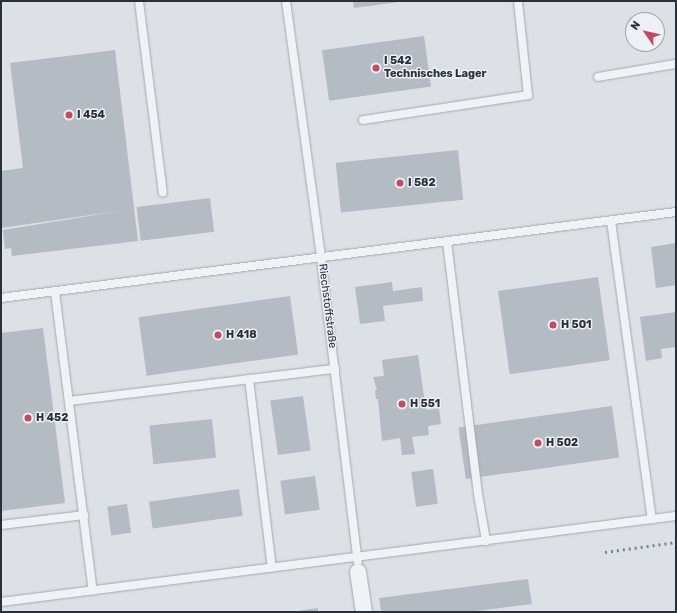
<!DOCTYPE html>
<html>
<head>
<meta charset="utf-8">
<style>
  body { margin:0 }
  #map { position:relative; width:677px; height:613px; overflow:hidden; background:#dde1e6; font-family:Rubik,sans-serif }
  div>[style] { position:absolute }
  .building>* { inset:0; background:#b5bbc2; transform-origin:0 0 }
  .roads { filter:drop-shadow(0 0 1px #a3a8b0) drop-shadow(0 0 1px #a3a8b0) }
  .lane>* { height:8px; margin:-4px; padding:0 4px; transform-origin:4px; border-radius:4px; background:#f0f2f5 }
  .street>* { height:16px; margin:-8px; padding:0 8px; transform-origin:8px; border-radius:8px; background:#f0f2f5 }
  .rail>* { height:3px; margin-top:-1.5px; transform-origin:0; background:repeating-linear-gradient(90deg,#78828f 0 2px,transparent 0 6px) }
  .dots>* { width:11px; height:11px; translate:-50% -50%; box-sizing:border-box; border:2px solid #edf0f4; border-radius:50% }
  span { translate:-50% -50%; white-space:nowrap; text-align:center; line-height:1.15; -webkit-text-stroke:3px #edf0f4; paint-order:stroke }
  .poi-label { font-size:11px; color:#28303c; font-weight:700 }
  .left { translate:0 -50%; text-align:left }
  .street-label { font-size:11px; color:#28303c }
  .frame { position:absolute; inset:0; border:2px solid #28303c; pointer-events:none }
  .north { position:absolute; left:625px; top:12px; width:40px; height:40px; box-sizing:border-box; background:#edf0f4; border:1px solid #9ea3aa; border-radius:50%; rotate:304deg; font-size:11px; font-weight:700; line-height:16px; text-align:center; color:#28303c }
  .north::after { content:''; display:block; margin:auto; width:14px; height:18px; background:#c44961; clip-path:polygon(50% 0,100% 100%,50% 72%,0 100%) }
</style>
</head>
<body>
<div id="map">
  <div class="building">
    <div style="clip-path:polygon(353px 1px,399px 1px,399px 2px,354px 8px)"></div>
    <div style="left:424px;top:36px;width:51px;height:103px;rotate:82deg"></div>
    <div style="clip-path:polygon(115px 50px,138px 241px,12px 256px,11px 248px,5px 249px,3px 230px,126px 210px,1px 228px,1px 171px,23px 168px,10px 63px)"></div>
    <div style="left:458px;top:150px;width:50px;height:123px;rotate:84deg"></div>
    <div style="left:210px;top:198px;width:34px;height:74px;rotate:83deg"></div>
    <div style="clip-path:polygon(676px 243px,676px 285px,656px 288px,651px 247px)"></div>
    <div style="left:598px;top:277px;width:84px;height:101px;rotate:82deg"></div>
    <div style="clip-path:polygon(392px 282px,393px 291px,422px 287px,423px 301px,383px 306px,385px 321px,360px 324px,355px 287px)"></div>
    <div style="left:290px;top:296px;width:59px;height:153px;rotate:82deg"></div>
    <div style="clip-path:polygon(676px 312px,676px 347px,661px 349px,662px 358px,646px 361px,640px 317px)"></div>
    <div style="clip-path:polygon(43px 328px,65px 503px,1px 511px,1px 333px)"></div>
    <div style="clip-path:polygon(418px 355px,426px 410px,439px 408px,441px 424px,428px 426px,429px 435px,412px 437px,415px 454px,402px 455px,400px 438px,382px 441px,378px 399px,376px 399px,375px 390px,377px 390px,373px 377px,384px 376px,382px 360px)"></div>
    <div style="left:303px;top:396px;width:55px;height:33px;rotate:82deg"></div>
    <div style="left:612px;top:406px;width:52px;height:155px;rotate:82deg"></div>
    <div style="left:212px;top:419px;width:39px;height:63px;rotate:84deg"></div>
    <div style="left:433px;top:469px;width:35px;height:22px;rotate:82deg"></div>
    <div style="left:315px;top:476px;width:34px;height:35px;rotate:82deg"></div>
    <div style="left:239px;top:489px;width:27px;height:91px;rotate:82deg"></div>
    <div style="left:127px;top:504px;width:29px;height:20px;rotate:82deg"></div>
    <div style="clip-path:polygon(528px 579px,532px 604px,469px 612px,381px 612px,379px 598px)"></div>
    <div style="clip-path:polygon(318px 608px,318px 612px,298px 612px,298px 611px)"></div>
  </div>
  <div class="roads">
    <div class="lane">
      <div style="left:139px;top:1px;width:193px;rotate:82.9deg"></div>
      <div style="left:286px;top:1px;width:259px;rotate:82.2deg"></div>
      <div style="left:321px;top:258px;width:306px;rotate:83.1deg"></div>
      <div style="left:598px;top:77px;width:79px;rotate:-9.5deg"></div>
      <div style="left:363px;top:120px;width:167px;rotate:-8.6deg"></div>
      <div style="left:528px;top:95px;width:95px;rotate:-96.1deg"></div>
      <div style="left:611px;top:221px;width:301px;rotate:82.2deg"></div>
      <div style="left:447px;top:242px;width:254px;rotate:83deg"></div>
      <div style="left:478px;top:494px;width:48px;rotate:80.3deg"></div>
      <div style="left:55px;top:292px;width:301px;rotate:82.8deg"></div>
      <div style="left:1px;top:298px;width:680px;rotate:-7.26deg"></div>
      <div style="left:249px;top:379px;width:190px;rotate:83.1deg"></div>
      <div style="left:69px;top:401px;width:268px;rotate:-6.9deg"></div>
      <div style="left:1px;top:525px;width:84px;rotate:-6.9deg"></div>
      <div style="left:1px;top:602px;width:680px;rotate:-7.26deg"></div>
    </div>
    <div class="street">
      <div style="left:358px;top:572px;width:40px;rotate:81.5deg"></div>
    </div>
  </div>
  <div class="rail">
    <div style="left:605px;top:552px;width:72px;rotate:-8deg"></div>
  </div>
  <div class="dots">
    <div style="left:376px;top:68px;background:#c44961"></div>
    <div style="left:69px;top:115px;background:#c44961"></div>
    <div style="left:400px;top:183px;background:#c44961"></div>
    <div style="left:553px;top:325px;background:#c44961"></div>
    <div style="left:218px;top:335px;background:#c44961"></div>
    <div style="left:402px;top:404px;background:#c44961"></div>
    <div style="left:28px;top:418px;background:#c44961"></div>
    <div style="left:538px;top:443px;background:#c44961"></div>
  </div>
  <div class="poi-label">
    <span class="left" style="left:384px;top:68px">I 542<br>Technisches Lager</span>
    <span class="left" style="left:77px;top:115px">I 454</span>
    <span class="left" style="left:408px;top:183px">I 582</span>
    <span class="left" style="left:561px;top:325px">H 501</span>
    <span class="left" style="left:226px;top:335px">H 418</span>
    <span class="left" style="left:410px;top:404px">H 551</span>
    <span class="left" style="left:36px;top:418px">H 452</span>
    <span class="left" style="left:546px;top:443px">H 502</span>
  </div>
  <div class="street-label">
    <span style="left:327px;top:306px;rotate:83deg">Riechstoffstraße</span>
  </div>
  <div class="frame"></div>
  <div class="north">N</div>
</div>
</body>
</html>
